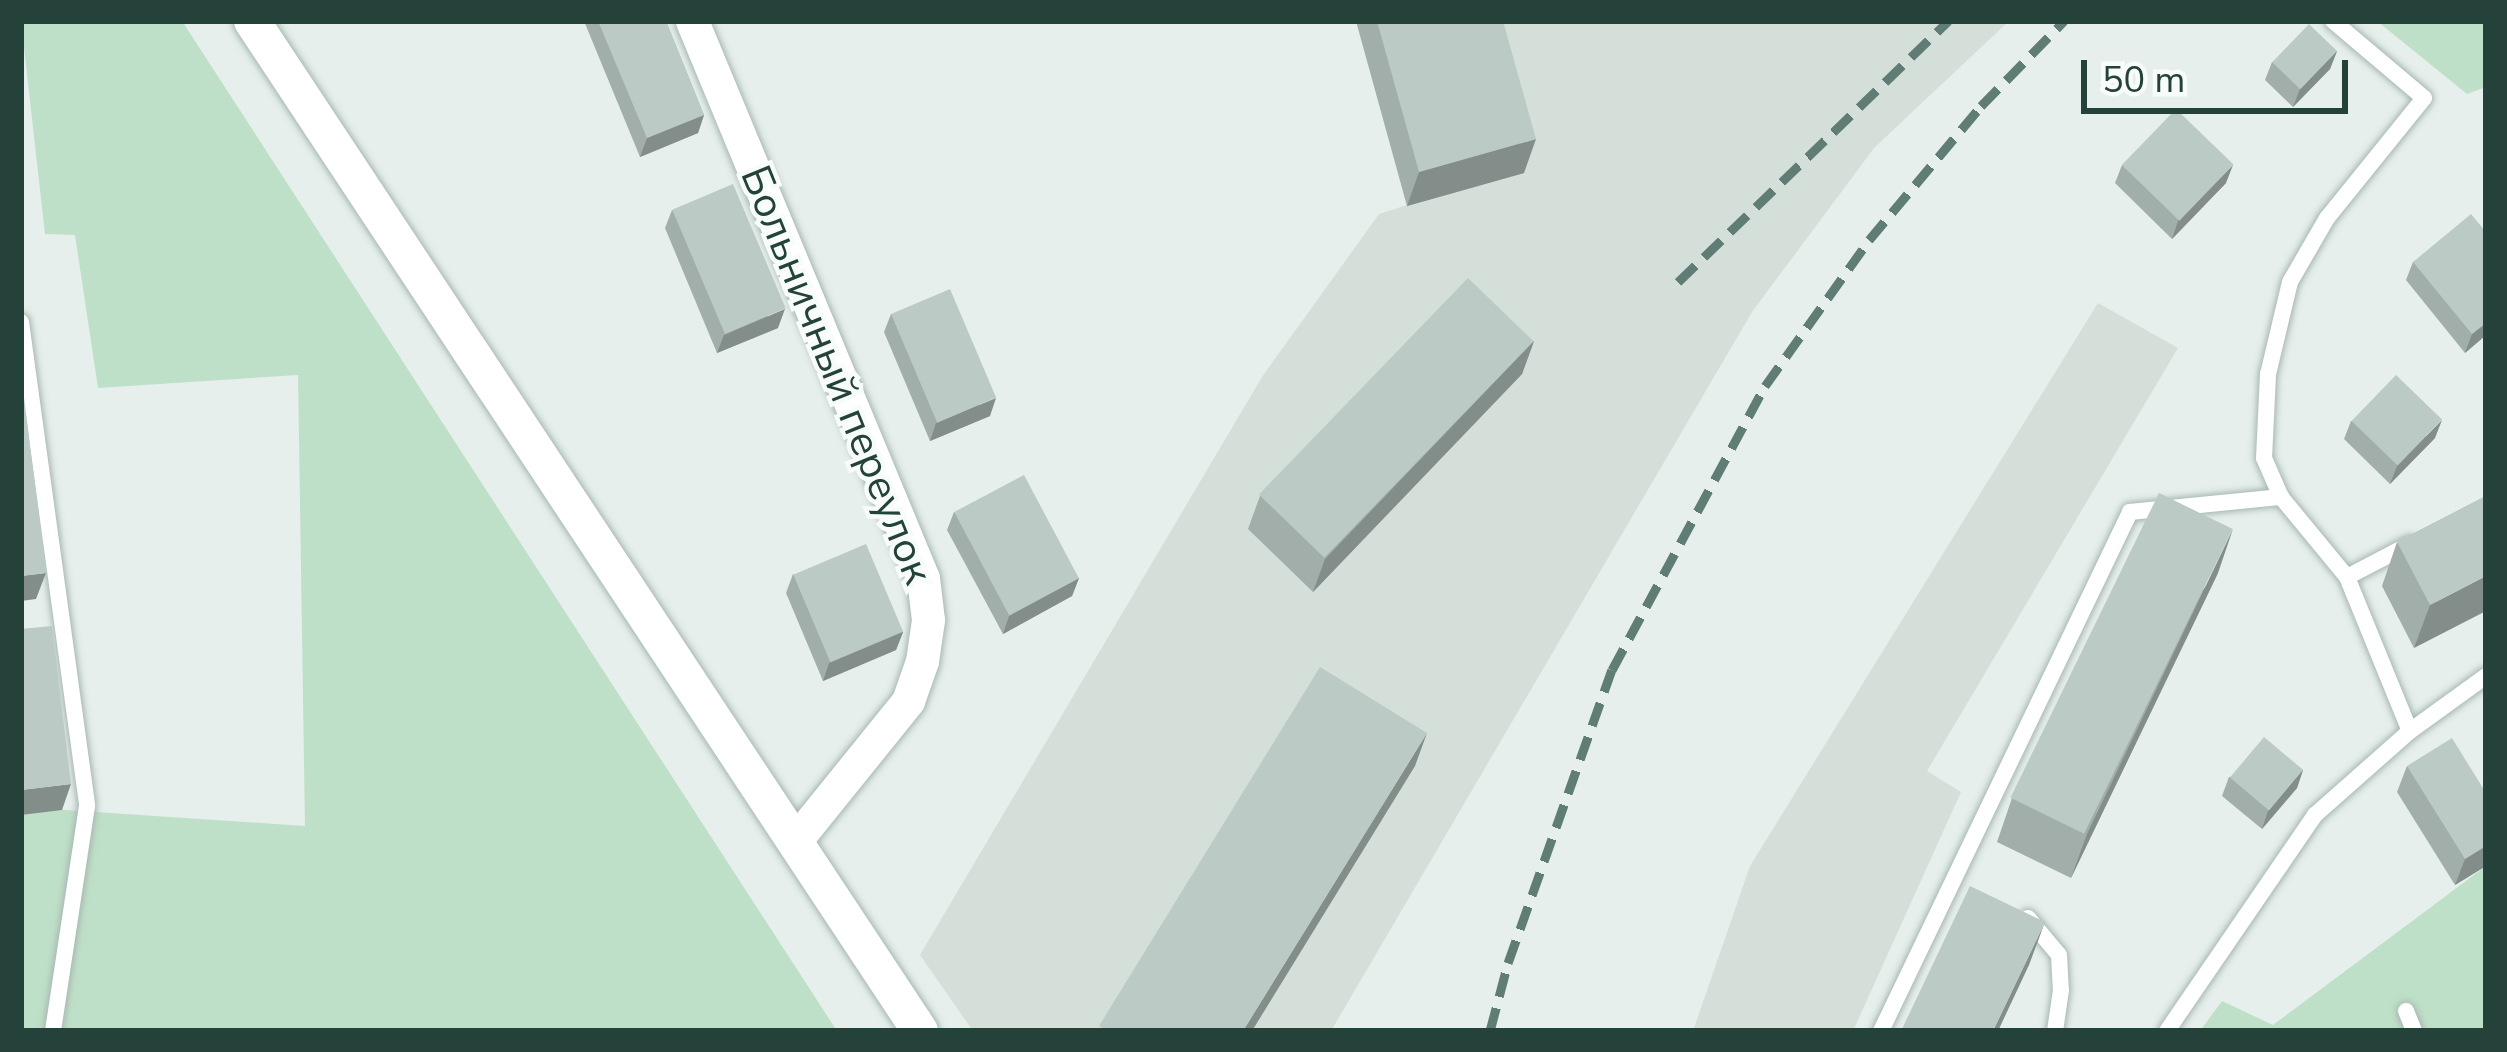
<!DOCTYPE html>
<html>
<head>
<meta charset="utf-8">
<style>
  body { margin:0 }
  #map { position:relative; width:2507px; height:1052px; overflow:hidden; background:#e6efeb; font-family:"Nunito Sans",sans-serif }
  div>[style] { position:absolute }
  .built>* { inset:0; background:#d4dfda }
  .green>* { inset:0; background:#bfe0c8 }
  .roads { filter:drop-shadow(0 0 3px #a8b8b2) drop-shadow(0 0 3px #a8b8b2) }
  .service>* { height:16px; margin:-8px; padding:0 8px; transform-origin:8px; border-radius:8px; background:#fff }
  .minor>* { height:33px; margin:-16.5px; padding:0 16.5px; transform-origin:16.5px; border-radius:16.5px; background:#fff }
  .tertiary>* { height:36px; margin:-18px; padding:0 18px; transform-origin:18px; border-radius:18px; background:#fff }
  .rail>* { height:9px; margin-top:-4.5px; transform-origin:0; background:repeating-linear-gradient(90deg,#5f7d75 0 24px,transparent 0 36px) }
  .wall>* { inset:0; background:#a1aea9 }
  .shaded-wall>* { inset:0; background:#838d89 }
  .building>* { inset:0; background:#bbcac4; transform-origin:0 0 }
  span { translate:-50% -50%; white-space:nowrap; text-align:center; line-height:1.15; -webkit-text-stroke:9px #f7fbf9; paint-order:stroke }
  .street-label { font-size:42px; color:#24423a }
  .frame { position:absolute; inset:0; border:24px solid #24423a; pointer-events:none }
  .scale { position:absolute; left:2081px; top:60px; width:267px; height:54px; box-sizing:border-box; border:6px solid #24423a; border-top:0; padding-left:15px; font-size:36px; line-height:42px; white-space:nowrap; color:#24423a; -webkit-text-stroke:9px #f7fbf9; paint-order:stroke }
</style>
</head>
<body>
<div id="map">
  <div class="built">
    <div style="clip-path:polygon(1356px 21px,2009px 21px,1874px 148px,1752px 312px,1331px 1031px,973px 1031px,920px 955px,1262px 377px,1379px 214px,1407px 205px)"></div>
    <div style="clip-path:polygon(2098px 303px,2178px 348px,1927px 771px,1961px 792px,1853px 1031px,1693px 1031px,1750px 866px)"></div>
  </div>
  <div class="green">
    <div style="clip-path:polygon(21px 21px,182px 21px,837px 1031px,21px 1031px,21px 807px,305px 826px,298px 375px,98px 388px,75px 235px,45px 234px)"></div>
    <div style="clip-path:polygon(2377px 21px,2486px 21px,2486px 87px,2467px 94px)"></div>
    <div style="clip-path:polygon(2486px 866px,2486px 1031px,2200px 1031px,2222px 1001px,2273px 1025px)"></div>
  </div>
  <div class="roads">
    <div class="service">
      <div style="left:2333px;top:21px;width:119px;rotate:40.2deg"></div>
      <div style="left:2424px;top:98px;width:154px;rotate:128.9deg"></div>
      <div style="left:2327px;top:218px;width:74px;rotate:120deg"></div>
      <div style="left:2290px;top:282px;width:95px;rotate:103.4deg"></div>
      <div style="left:2268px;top:374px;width:84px;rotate:92.7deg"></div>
      <div style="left:2264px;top:458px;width:43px;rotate:66.4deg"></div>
      <div style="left:2281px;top:497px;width:104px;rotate:50.5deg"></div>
      <div style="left:2347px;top:577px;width:166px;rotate:67.8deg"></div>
      <div style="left:21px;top:322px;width:488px;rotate:82.2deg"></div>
      <div style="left:87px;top:806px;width:228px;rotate:98.6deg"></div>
      <div style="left:2347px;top:577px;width:71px;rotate:-27.6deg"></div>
      <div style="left:2028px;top:918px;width:48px;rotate:50deg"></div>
      <div style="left:2059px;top:955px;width:35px;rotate:87deg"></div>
      <div style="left:2061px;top:990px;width:41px;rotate:98.3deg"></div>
      <div style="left:2406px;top:1011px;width:22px;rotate:68deg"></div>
      <div style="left:1881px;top:1031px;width:576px;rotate:-64.37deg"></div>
      <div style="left:2130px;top:512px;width:152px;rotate:-5.7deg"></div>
      <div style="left:2167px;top:1031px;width:262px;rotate:-55.6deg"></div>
      <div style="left:2315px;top:815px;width:127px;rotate:-41.5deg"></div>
      <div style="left:2410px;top:731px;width:94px;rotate:-35.9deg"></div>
    </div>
    <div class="minor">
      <div style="left:692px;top:21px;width:603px;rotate:67.48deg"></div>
      <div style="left:923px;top:578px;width:42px;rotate:83.2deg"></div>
      <div style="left:928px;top:620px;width:41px;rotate:98.3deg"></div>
      <div style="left:922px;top:661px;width:42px;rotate:109.3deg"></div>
      <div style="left:908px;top:701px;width:180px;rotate:128.9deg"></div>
    </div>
    <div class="tertiary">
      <div style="left:252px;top:21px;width:1211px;rotate:56.52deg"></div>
    </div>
  </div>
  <div class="rail">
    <div style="left:1678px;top:282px;width:376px;rotate:-44deg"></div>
    <div style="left:1490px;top:1031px;width:70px;rotate:-75.2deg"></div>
    <div style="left:1508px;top:963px;width:311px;rotate:-70.5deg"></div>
    <div style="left:1612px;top:670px;width:323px;rotate:-61.7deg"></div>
    <div style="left:1765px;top:386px;width:179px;rotate:-54.5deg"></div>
    <div style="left:1869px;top:240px;width:175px;rotate:-50.1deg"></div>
    <div style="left:1981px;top:106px;width:119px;rotate:-45.7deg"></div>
  </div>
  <div class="wall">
    <div style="clip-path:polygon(584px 21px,666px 21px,704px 115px,698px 133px,640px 157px)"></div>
    <div style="clip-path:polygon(1356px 21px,1503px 21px,1524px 173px,1407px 206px)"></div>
    <div style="clip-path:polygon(2337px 51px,2330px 69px,2293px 107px,2265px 80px,2272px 62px)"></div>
    <div style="clip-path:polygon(2122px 165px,2226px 183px,2172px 239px,2115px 183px)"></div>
    <div style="clip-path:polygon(672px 210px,778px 328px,717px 353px,665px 228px)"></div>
    <div style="clip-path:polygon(2486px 232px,2486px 335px,2465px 353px,2406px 280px,2413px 262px)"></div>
    <div style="clip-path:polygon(891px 314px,990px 416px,930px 441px,884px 332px)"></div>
    <div style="clip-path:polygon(1534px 341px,1522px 374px,1313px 592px,1248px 529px,1260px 496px)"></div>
    <div style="clip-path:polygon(2351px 421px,2435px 438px,2390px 484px,2344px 439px)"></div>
    <div style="clip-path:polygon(2486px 496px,2414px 648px,2382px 586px,2397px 542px)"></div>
    <div style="clip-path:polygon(954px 512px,1079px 578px,1072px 596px,1003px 634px,947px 530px)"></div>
    <div style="clip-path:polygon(2218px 573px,2071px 878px,1997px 842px,2012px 798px)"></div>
    <div style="clip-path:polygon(793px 574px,903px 632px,896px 650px,823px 681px,786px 593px)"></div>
    <div style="clip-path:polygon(2407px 766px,2486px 793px,2486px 866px,2455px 885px,2397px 792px)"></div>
    <div style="clip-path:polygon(2303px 770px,2297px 788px,2262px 829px,2222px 796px,2229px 777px)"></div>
  </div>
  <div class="shaded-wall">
    <div style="clip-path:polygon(2337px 51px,2330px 69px,2293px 107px,2300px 89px)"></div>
    <div style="clip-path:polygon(704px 115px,698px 133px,640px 157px,647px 138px)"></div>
    <div style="clip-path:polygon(1536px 139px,1524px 173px,1407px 206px,1419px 172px)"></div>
    <div style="clip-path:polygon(2233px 165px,2226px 183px,2172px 239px,2178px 221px)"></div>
    <div style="clip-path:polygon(785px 309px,778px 328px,717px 353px,724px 335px)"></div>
    <div style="clip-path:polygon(2486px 323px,2486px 335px,2465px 353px,2472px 334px)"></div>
    <div style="clip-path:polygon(1534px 341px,1522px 374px,1313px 592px,1325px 559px)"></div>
    <div style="clip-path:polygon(996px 398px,990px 416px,930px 441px,936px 423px)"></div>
    <div style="clip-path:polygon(2442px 420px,2435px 438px,2390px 484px,2397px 466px)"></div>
    <div style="clip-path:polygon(2233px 529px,2218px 573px,2071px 878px,2087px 834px)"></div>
    <div style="clip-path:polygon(46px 573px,36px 599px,21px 601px,21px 576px)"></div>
    <div style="clip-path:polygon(2486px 576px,2486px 611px,2414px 648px,2430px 605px)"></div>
    <div style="clip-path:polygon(1079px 578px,1072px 596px,1003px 634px,1009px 616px)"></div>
    <div style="clip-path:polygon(903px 632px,896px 650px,823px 681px,829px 663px)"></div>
    <div style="clip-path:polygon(1427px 733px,1415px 766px,1252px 1031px,1243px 1031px)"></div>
    <div style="clip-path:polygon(2303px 770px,2297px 788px,2262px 829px,2268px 811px)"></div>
    <div style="clip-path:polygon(71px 784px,62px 810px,21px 815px,21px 790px)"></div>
    <div style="clip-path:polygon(2486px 846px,2486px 866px,2455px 885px,2465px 859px)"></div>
    <div style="clip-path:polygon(2045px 922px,2029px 965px,1998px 1031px,1993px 1031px)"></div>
  </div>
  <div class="building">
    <div style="clip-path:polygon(598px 21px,666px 21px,704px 115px,647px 138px)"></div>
    <div style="clip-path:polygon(1377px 21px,1503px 21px,1536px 139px,1419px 172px)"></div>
    <div style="left:2309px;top:24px;width:39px;height:53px;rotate:44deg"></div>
    <div style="left:2176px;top:109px;width:80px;height:78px;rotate:44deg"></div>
    <div style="left:733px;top:184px;width:135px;height:66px;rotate:67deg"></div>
    <div style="clip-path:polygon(2471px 214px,2486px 232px,2486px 323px,2472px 334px,2413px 262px)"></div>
    <div style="left:1468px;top:278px;width:91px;height:301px;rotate:44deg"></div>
    <div style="left:950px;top:289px;width:118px;height:64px;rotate:67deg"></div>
    <div style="clip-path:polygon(21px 373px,46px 573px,21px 576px)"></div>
    <div style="left:2396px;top:375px;width:64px;height:64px;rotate:44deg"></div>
    <div style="left:1024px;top:475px;width:117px;height:79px;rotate:62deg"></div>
    <div style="left:2159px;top:493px;width:82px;height:339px;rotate:26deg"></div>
    <div style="clip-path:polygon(2486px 496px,2486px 576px,2430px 605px,2397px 542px)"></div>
    <div style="left:866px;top:544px;width:95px;height:79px;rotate:67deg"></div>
    <div style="clip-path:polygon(52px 626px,71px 784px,21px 790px,21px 629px)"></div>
    <div style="clip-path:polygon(1320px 667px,1427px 733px,1243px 1031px,1108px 1031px,1099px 1026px)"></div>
    <div style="left:2264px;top:737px;width:51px;height:53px;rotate:40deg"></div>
    <div style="clip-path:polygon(2452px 738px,2486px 793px,2486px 846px,2465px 859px,2407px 766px)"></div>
    <div style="clip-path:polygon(1970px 886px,2045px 922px,1993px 1031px,1901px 1031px)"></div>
  </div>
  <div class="street-label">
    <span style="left:836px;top:375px;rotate:68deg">Больничный переулок</span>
  </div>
  <div class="frame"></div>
  <div class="scale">50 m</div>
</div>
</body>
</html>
